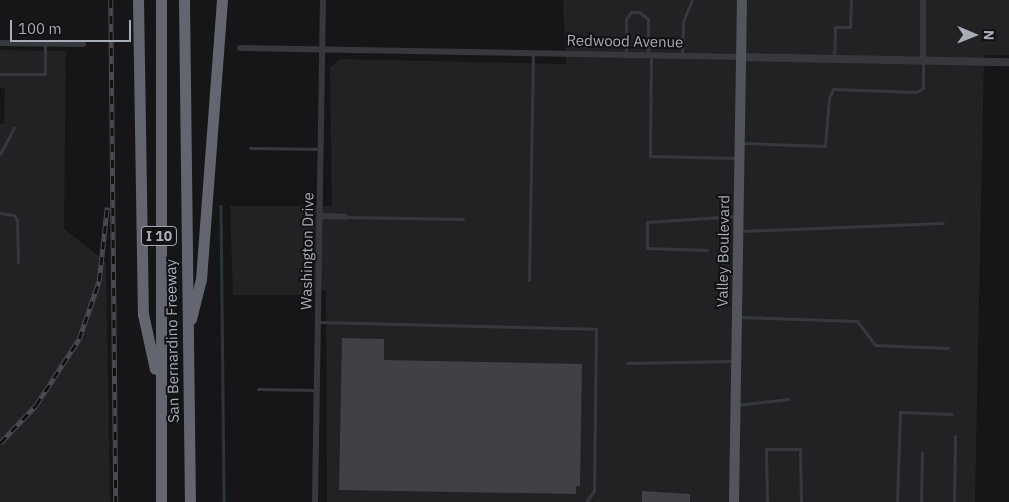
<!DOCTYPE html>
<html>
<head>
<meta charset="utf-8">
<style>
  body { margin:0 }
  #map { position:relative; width:1009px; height:502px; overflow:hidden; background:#161618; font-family:"IBM Plex Sans",sans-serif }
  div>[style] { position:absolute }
  .built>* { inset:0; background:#222225 }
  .stream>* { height:2.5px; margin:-1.25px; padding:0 1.25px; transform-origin:1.25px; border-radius:1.25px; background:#2c353c }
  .building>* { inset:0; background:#404145 }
  .service>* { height:3px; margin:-1.5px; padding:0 1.5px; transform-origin:1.5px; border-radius:1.5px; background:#37383d }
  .minor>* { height:6px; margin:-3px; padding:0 3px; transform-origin:3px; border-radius:3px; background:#37383d }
  .tertiary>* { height:8px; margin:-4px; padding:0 4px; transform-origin:4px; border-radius:4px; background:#37383d }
  .primary>* { height:10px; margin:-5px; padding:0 5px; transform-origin:5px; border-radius:5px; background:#53555c }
  .motorway>* { height:11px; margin:-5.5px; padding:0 5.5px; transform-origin:5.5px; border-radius:5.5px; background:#63666e }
  .rail>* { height:4.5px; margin-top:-2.25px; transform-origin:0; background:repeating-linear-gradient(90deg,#111113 0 8px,#4a4c52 0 16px); box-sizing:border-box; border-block:1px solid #4a4c52 }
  span { translate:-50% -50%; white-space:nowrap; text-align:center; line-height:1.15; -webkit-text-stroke:4px #111113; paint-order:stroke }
  .shield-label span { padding:1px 4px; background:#111113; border:1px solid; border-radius:4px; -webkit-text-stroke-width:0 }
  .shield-label { font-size:14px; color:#a8adb8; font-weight:700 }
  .street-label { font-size:15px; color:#a8adb8 }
  .north { position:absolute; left:949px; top:10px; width:50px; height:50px; -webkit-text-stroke:4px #111113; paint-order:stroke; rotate:91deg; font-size:14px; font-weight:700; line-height:20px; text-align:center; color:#a8adb8 }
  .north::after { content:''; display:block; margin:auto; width:18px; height:22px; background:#a8adb8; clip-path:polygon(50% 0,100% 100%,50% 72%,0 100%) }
  .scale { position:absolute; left:10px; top:20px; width:121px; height:22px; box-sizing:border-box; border:2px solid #a8adb8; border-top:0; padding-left:6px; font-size:15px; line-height:18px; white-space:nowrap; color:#a8adb8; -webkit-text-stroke:4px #111113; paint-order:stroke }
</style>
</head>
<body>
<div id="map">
  <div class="built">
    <div style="clip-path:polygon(563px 0,1009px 0,1009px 55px,984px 55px,975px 502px,327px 502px,326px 290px,301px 295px,233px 295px,230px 206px,332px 206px,330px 68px,339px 59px,566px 64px)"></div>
    <div style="clip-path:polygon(0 50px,66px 51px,64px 229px,106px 262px,110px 502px,0 502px,0 124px,4px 124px,5px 88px,0 87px)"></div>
  </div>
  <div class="stream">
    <div style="left:221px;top:206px;width:296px;rotate:89.4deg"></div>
  </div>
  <div class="building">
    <div style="clip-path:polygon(342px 338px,384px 339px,384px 360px,582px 364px,580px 486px,576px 486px,576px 494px,339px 490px)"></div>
    <div style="clip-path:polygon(642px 491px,690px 494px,690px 502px,642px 502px)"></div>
  </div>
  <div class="service">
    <div style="left:626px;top:54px;width:35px;rotate:-90deg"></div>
    <div style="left:626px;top:19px;width:9px;rotate:-54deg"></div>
    <div style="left:631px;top:12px;width:8px"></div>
    <div style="left:639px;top:12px;width:11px;rotate:38deg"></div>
    <div style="left:648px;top:19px;width:35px;rotate:90deg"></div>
    <div style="left:682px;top:55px;width:33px;rotate:-88deg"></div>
    <div style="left:683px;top:22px;width:24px;rotate:-68deg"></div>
    <div style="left:651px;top:56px;width:100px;rotate:90.6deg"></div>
    <div style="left:650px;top:156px;width:88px;rotate:1.3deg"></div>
    <div style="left:834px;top:59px;width:32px;rotate:-88deg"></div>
    <div style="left:835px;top:27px;width:15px"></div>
    <div style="left:850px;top:27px;width:27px;rotate:-88deg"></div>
    <div style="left:0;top:74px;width:45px"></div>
    <div style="left:45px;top:74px;width:30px;rotate:-90deg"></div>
    <div style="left:743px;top:143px;width:82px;rotate:2.1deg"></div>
    <div style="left:825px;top:146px;width:48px;rotate:-85.2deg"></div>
    <div style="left:829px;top:98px;width:10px;rotate:-66deg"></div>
    <div style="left:833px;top:89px;width:83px;rotate:2.1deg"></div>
    <div style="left:916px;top:92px;width:8px;rotate:-30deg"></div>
    <div style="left:923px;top:88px;width:27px;rotate:-90deg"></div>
    <div style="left:250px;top:148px;width:71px;rotate:0.8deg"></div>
    <div style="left:0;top:154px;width:30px;rotate:-62deg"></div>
    <div style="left:0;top:213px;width:14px;rotate:8deg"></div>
    <div style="left:14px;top:215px;width:6px;rotate:59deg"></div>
    <div style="left:17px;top:220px;width:42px;rotate:88.6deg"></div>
    <div style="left:346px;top:217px;width:117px;rotate:1deg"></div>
    <div style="left:741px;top:231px;width:202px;rotate:-2.3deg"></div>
    <div style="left:707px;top:250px;width:60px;rotate:-178.1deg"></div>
    <div style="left:647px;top:248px;width:26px;rotate:-90deg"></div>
    <div style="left:647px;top:222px;width:91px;rotate:-3.8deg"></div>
    <div style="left:529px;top:280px;width:227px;rotate:-89deg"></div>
    <div style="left:738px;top:317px;width:119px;rotate:1.9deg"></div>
    <div style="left:857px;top:321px;width:30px;rotate:53deg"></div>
    <div style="left:875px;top:345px;width:73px;rotate:2.4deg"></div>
    <div style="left:318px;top:322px;width:278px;rotate:1.4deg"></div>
    <div style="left:596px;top:329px;width:162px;rotate:90.7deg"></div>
    <div style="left:594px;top:491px;width:14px;rotate:126deg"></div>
    <div style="left:627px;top:363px;width:106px;rotate:-1.1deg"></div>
    <div style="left:258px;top:389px;width:58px;rotate:1deg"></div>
    <div style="left:736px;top:405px;width:53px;rotate:-6.5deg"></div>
    <div style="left:767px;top:502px;width:53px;rotate:-91.1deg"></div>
    <div style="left:766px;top:449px;width:34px"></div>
    <div style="left:800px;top:449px;width:53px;rotate:88.9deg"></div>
    <div style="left:897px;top:502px;width:90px;rotate:-88.1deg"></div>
    <div style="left:900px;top:412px;width:52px;rotate:2.2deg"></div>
    <div style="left:921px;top:502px;width:49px;rotate:-88.8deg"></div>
    <div style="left:954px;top:502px;width:66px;rotate:-89.1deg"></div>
  </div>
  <div class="minor">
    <div style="left:0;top:43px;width:83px;rotate:0.7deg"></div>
    <div style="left:240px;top:48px;width:501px;rotate:1.03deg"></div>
    <div style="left:923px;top:60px;width:60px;rotate:-90deg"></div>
    <div style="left:321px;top:216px;width:24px;rotate:2deg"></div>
    <div style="left:315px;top:502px;width:502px;rotate:-89.09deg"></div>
  </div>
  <div class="tertiary">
    <div style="left:741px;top:57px;width:268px;rotate:1.1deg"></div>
  </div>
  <div class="primary">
    <div style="left:734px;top:502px;width:502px;rotate:-89.09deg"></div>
  </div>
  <div class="motorway">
    <div style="left:138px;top:0;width:314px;rotate:89.1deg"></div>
    <div style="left:143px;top:314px;width:56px;rotate:77.7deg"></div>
    <div style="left:184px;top:0;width:502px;rotate:89.32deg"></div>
    <div style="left:191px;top:319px;width:41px;rotate:-76deg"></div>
    <div style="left:201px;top:279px;width:280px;rotate:-85.7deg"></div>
    <div style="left:161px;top:502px;width:502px;rotate:-90deg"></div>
  </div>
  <div class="rail">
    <div style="left:111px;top:0;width:502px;rotate:89.43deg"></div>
    <div style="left:0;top:443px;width:52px;rotate:-46.5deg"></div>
    <div style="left:36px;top:405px;width:79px;rotate:-56.9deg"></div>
    <div style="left:79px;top:339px;width:61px;rotate:-71deg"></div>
    <div style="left:99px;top:281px;width:74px;rotate:-83.8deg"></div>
  </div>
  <div class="shield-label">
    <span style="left:159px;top:236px">I 10</span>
  </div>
  <div class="street-label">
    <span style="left:625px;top:41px;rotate:1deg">Redwood Avenue</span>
    <span style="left:307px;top:251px;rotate:-89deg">Washington Drive</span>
    <span style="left:723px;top:251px;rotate:-89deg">Valley Boulevard</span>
    <span style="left:172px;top:341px;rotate:-91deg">San Bernardino Freeway</span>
  </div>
  <div class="north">N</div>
  <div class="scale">100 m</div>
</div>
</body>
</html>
